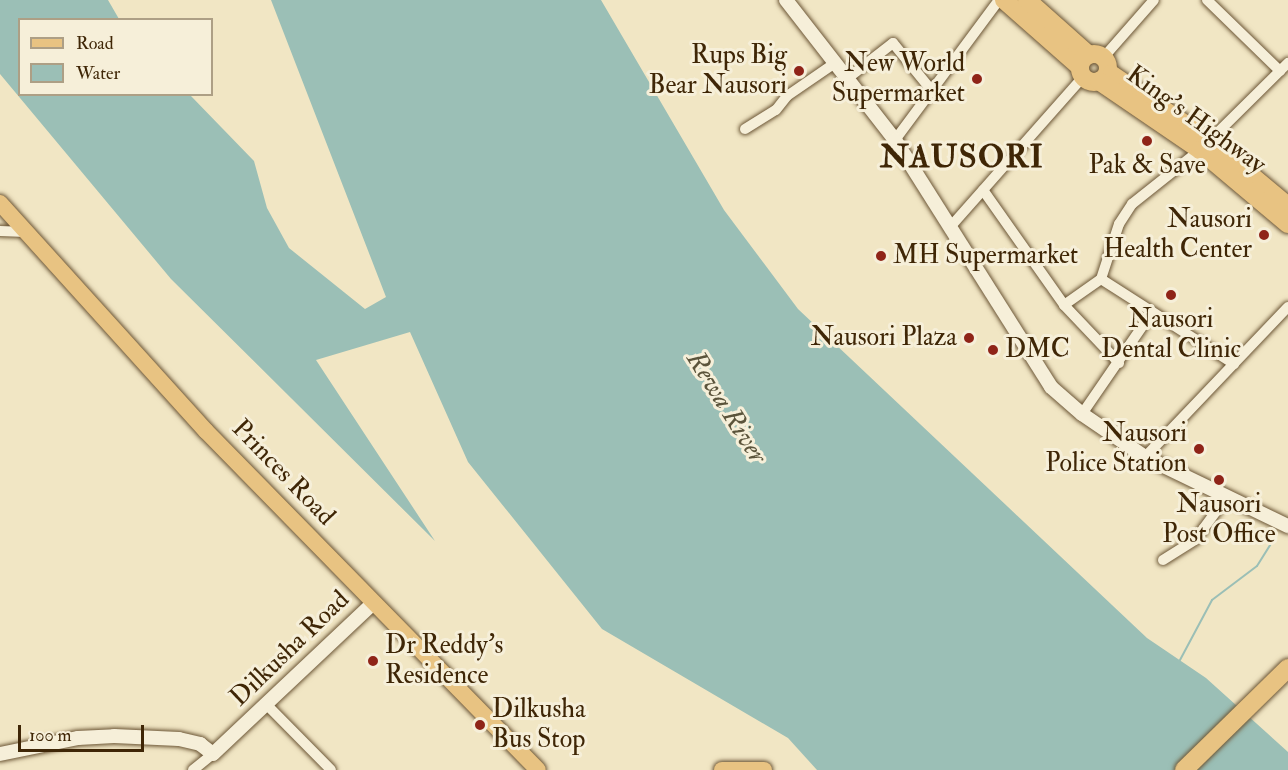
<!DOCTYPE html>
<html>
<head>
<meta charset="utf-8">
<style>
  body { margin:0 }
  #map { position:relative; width:1288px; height:770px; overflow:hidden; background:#f1e6c4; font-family:"IM FELL Double Pica",serif }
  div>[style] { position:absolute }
  .water>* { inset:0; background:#9bbfb6 }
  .stream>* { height:2px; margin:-1px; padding:0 1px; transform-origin:1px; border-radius:1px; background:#9bbfb6 }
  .roads { filter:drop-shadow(0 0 2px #6c5636) drop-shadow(0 0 2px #6c5636) }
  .street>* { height:10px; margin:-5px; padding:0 5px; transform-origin:5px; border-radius:5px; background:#f6efd9 }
  .secondary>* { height:14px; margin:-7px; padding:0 7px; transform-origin:7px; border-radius:7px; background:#f6efd9 }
  .primary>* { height:16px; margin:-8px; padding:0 8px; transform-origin:8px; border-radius:8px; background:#e8c382 }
  .highway>* { height:18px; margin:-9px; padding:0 9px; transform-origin:9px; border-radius:9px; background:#e8c382 }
  .highway>.ring { margin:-9px; padding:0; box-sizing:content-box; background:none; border:18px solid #e8c382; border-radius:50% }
  .dots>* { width:16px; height:16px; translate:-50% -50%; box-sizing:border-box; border:3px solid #f6efd9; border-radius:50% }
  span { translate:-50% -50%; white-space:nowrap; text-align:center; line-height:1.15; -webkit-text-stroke:6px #f6efd9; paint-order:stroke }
  .poi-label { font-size:26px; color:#3f2606 }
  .right { translate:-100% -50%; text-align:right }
  .left { translate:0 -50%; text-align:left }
  .street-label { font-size:26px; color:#3f2606 }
  .water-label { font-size:27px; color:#5b543b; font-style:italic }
  .district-label { font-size:32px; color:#3f2606; font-weight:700; letter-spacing:1.5px }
  .legend { position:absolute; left:18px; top:18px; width:195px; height:78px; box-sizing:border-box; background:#f6efd9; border:2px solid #ad9f85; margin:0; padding:8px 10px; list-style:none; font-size:18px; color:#3f2606 }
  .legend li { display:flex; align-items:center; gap:12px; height:30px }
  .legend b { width:30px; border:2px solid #ad9f85 }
  .scale { position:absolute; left:18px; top:725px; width:126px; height:27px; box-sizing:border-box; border:3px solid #3f2606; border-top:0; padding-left:8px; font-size:18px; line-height:21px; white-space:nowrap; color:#3f2606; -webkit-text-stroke:4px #f6efd9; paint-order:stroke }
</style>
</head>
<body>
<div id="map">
  <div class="water">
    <div style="clip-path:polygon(0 0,108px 0,119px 19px,20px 20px,20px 94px,190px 95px,254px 161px,267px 208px,289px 248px,365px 309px,386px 297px,271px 0,601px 0,724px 210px,798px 309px,1147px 638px,1206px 678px,1288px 752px,1288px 770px,817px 770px,788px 738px,602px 629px,468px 462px,410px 332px,316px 360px,435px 541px,171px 279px,0 74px)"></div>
  </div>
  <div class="stream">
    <div style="left:1180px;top:660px;width:68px;rotate:-61.9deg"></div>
    <div style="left:1212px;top:600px;width:56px;rotate:-37.1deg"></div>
    <div style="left:1257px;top:566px;width:28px;rotate:-58deg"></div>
  </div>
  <div class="roads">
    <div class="street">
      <div style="left:1207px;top:0;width:102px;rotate:44.2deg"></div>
      <div style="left:1103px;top:58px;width:77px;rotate:-48.7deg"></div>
      <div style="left:848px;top:78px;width:57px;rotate:-37.9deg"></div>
      <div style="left:893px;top:43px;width:63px;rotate:50.8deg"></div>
      <div style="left:745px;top:129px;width:36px;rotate:-32deg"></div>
      <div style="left:776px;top:110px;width:18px;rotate:-52deg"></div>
      <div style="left:787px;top:96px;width:58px;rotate:-34.5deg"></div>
      <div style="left:895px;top:140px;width:174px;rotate:-53.4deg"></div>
      <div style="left:983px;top:190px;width:141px;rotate:54.8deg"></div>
      <div style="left:1064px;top:305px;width:80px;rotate:46.5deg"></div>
      <div style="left:952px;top:225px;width:198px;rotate:-48.5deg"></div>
      <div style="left:0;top:231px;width:26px;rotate:2deg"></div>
      <div style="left:1101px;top:279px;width:158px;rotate:32.6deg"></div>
      <div style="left:1064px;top:305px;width:45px;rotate:-35.1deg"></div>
      <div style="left:1101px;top:279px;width:58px;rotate:-71.9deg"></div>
      <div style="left:1119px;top:224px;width:24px;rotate:-57deg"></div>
      <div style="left:1132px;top:204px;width:87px;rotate:-38.5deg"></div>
      <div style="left:1200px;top:150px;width:124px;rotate:-44.7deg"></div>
      <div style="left:1082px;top:414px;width:124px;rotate:-55.5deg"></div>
      <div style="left:1145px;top:457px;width:207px;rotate:-46.4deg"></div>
      <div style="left:1163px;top:560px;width:38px;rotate:-32deg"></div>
      <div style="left:1195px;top:540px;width:52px;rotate:-53.6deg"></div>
      <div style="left:267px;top:705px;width:91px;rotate:45.4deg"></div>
      <div style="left:193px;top:770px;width:26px;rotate:-39deg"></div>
    </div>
    <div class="secondary">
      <div style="left:786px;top:0;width:177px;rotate:52.1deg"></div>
      <div style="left:895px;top:140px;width:292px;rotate:57.7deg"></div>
      <div style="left:1051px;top:387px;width:41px;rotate:41.1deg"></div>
      <div style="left:1082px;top:414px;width:76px;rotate:34.3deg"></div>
      <div style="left:1145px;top:457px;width:159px;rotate:25.8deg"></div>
      <div style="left:0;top:754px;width:80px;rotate:-11.6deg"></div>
      <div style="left:78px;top:738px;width:36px;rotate:-3deg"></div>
      <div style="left:114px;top:736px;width:65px;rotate:2.6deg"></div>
      <div style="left:179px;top:739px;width:22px;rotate:13deg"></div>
      <div style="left:200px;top:744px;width:16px;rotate:38deg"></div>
      <div style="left:213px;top:754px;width:220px;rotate:-43.3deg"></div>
    </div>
    <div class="primary">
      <div style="left:0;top:203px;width:307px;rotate:47.9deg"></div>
      <div style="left:206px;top:431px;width:474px;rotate:45.6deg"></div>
      <div style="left:722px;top:770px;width:42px"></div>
    </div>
    <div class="highway">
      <div style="left:1004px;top:0;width:101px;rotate:41.4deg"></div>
      <div style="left:1027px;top:0;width:83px;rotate:41.6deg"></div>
      <div class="ring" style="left:1080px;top:54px;width:10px;height:10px"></div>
      <div style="left:1111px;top:74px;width:120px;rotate:34.1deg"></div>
      <div style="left:1210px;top:141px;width:102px;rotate:39.8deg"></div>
      <div style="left:1099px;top:81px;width:122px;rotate:34.3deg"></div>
      <div style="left:1200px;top:150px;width:115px;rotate:40.1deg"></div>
      <div style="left:1184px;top:770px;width:146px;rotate:-44.4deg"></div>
    </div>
  </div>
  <div class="dots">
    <div style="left:799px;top:71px;background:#8f2418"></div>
    <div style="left:977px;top:79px;background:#8f2418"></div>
    <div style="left:1147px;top:141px;background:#8f2418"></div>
    <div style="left:1264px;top:235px;background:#8f2418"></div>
    <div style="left:881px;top:256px;background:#8f2418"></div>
    <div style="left:1171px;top:295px;background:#8f2418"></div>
    <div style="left:969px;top:338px;background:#8f2418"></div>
    <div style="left:993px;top:350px;background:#8f2418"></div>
    <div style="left:1199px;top:449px;background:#8f2418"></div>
    <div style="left:1219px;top:480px;background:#8f2418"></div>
    <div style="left:373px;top:661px;background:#8f2418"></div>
    <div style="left:480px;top:725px;background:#8f2418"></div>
  </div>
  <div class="poi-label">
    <span class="right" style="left:787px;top:71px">Rups Big<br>Bear Nausori</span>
    <span class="right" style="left:965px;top:79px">New World<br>Supermarket</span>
    <span style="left:1147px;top:166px">Pak &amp; Save</span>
    <span class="right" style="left:1252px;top:235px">Nausori<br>Health Center</span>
    <span class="left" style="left:893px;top:256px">MH Supermarket</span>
    <span style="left:1171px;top:335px">Nausori<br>Dental Clinic</span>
    <span class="right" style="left:957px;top:338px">Nausori Plaza</span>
    <span class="left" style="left:1005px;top:350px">DMC</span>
    <span class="right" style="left:1187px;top:449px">Nausori<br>Police Station</span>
    <span style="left:1219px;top:520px">Nausori<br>Post Office</span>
    <span class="left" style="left:385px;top:661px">Dr Reddy's<br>Residence</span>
    <span class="left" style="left:492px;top:725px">Dilkusha<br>Bus Stop</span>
  </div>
  <div class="street-label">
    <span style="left:1196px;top:120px;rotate:36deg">King's Highway</span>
    <span style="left:283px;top:473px;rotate:46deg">Princes Road</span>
    <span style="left:290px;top:649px;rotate:-44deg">Dilkusha Road</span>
  </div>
  <div class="water-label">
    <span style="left:727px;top:407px;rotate:58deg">Rewa River</span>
  </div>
  <div class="district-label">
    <span style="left:962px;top:157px">NAUSORI</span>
  </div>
  <ul class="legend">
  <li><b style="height:8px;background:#e8c382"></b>Road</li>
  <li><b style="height:16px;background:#9bbfb6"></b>Water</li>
  </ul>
  <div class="scale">100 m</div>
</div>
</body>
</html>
